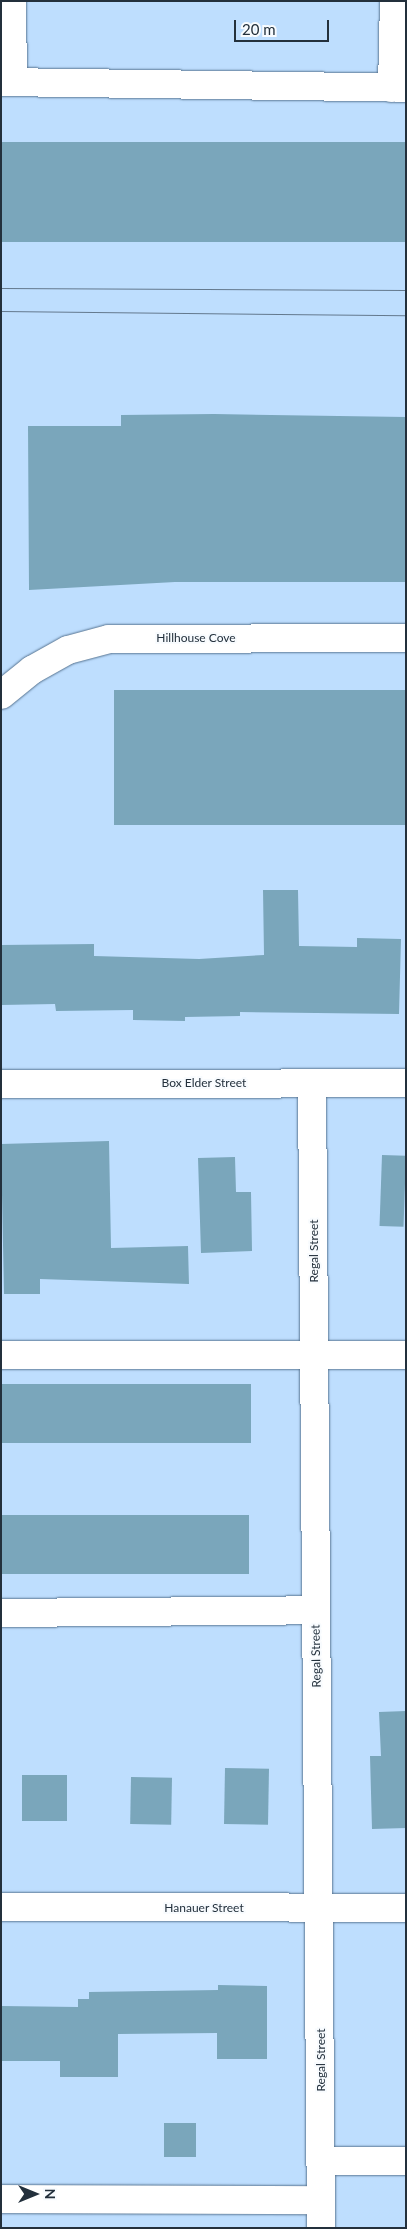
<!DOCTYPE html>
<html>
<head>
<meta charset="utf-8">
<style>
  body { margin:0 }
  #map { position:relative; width:407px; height:2229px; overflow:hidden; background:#bedefe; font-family:Lato,sans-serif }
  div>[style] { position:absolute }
  .building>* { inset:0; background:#7aa6bb; transform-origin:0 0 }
  .roads { filter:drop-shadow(0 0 1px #577491) drop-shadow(0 0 1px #577491) }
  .minor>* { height:28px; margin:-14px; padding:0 14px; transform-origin:14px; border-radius:14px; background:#fff }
  .tram>* { height:1px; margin:-0.5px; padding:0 0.5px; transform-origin:0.5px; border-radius:0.5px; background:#64798e }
  span { translate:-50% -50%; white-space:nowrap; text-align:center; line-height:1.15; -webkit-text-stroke:4px #f8fbfe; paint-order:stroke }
  .street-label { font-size:12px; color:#23303c }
  .frame { position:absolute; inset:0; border:2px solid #23303c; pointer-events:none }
  .north { position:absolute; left:10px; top:2169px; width:50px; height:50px; -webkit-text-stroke:4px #f8fbfe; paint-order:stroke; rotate:90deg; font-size:14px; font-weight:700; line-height:20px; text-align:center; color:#23303c }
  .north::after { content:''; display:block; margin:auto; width:18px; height:22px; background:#23303c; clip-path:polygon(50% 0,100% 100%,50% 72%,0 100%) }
  .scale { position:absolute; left:234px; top:20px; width:95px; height:22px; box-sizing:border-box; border:2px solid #23303c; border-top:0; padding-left:6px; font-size:15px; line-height:18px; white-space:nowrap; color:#23303c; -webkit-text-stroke:4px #f8fbfe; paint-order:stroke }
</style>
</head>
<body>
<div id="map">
  <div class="building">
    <div style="left:1px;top:142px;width:405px;height:100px"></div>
    <div style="clip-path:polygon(214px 414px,406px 417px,406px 582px,175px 582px,29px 590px,28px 426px,121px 426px,121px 415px)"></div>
    <div style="left:114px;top:690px;width:292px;height:135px"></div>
    <div style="clip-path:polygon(263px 890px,298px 890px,299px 946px,357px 947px,357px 938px,401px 939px,399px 1014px,240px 1012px,240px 1016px,185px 1017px,185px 1021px,133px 1020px,133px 1010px,56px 1011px,55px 1004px,1px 1005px,1px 945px,94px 944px,94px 956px,199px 959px,264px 955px)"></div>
    <div style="clip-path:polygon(109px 1141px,111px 1248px,188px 1246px,189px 1284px,40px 1279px,40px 1294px,4px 1294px,1px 1144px)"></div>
    <div style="left:382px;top:1155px;width:24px;height:71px;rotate:2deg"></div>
    <div style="clip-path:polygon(235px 1157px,236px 1192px,251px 1192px,252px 1251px,201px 1253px,198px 1158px)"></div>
    <div style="left:1px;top:1384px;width:250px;height:59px"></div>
    <div style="left:1px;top:1515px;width:248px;height:59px"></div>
    <div style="clip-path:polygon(406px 1711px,406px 1828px,372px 1829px,370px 1756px,381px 1756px,379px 1712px)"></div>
    <div style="left:225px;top:1768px;width:44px;height:56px;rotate:1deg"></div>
    <div style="left:22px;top:1775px;width:45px;height:46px"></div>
    <div style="left:131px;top:1777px;width:41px;height:47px;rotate:1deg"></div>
    <div style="clip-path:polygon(218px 1985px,267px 1986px,267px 2059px,217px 2059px,217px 2033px,118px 2034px,118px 2077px,60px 2077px,60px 2061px,1px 2061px,1px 2006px,78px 2007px,78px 1999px,89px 1999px,89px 1992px,218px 1990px)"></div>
    <div style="left:164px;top:2123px;width:32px;height:34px"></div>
  </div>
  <div class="roads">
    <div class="minor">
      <div style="left:12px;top:1px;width:81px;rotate:89.3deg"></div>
      <div style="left:1px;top:82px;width:405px;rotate:0.8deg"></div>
      <div style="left:392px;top:88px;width:87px;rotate:-88.7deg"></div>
      <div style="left:1px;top:695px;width:40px;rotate:-39deg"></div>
      <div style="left:32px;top:670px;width:41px;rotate:-29.1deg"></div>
      <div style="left:68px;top:650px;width:42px;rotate:-15deg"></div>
      <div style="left:109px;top:639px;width:297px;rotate:-0.2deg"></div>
      <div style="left:312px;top:1083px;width:1145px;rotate:89.55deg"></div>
      <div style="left:1px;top:1084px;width:405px;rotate:-0.1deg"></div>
      <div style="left:1px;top:1355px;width:405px"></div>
      <div style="left:1px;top:1613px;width:314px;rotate:-0.5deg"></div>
      <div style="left:1px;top:1907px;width:405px;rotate:0.1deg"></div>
      <div style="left:321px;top:2161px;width:85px"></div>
      <div style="left:1px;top:2199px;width:320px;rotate:0.2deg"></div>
    </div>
  </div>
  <div class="tram">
    <div style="left:1px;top:288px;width:405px;rotate:0.3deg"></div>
    <div style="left:1px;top:311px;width:405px;rotate:0.6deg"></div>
  </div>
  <div class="street-label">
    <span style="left:196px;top:638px">Hillhouse Cove</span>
    <span style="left:204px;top:1083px">Box Elder Street</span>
    <span style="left:314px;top:1251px;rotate:-90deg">Regal Street</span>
    <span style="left:316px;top:1656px;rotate:-91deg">Regal Street</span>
    <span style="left:204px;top:1908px">Hanauer Street</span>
    <span style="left:321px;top:2060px;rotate:-90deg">Regal Street</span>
  </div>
  <div class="frame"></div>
  <div class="north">N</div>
  <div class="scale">20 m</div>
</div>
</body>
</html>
